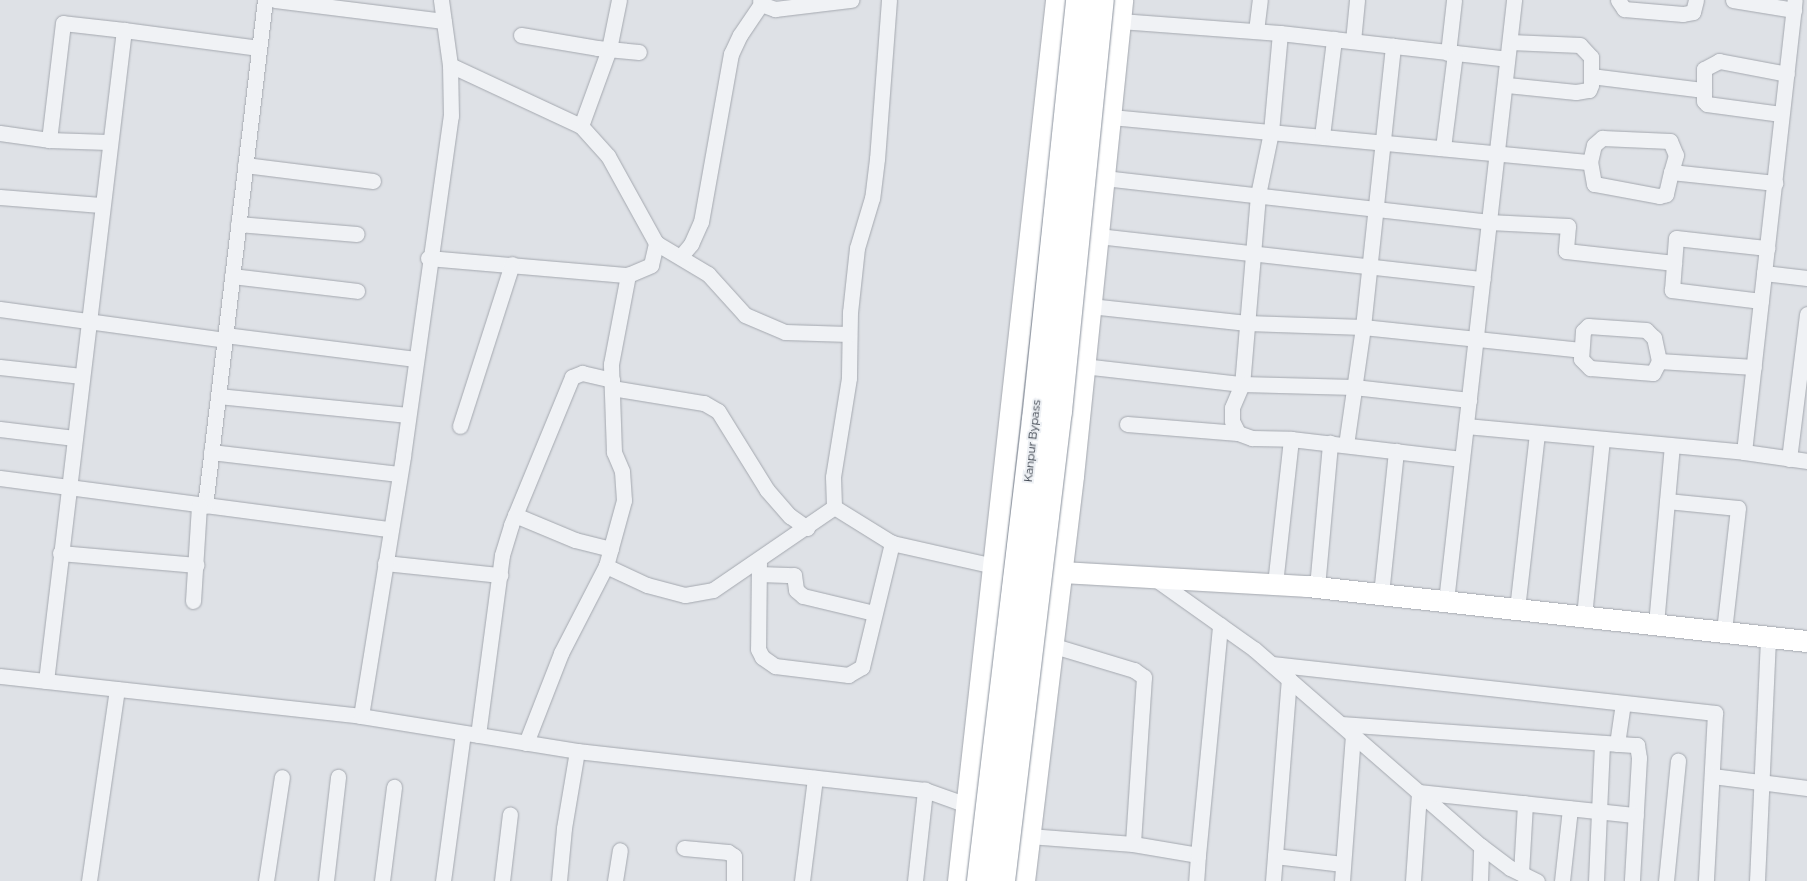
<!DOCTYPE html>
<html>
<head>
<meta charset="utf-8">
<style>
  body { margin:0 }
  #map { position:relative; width:1807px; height:881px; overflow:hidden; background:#dee1e6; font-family:Raleway,sans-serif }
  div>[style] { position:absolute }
  .roads { filter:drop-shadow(0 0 1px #a4a8af) drop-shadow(0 0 1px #a4a8af) }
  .street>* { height:15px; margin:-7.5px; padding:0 7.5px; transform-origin:7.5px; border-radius:7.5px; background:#f0f2f5 }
  .secondary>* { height:21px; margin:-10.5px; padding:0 10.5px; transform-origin:10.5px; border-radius:10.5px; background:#fff }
  .bridges { filter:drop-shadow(0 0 1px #878f9b) drop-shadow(0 0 1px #878f9b) }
  .highway-bridge>* { height:28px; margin:-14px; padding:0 14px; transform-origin:14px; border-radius:14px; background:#fff }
  span { translate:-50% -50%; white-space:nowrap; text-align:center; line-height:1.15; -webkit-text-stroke:4px #edf0f4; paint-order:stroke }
  .street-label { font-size:12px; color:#29303b }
</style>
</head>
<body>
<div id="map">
  <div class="roads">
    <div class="street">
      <div style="left:275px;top:0;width:170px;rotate:7.1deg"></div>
      <div style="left:760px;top:0;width:4px;rotate:76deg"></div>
      <div style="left:761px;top:4px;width:15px;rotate:20deg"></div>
      <div style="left:775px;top:9px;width:77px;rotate:-6.8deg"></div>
      <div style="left:889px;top:0;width:159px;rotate:94.3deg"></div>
      <div style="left:877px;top:159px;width:39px;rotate:97deg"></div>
      <div style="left:872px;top:198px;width:52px;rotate:106.7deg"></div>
      <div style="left:857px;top:248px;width:64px;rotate:96.2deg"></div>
      <div style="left:850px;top:312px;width:66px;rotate:90.9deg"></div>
      <div style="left:849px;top:378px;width:100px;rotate:99.2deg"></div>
      <div style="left:833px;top:477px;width:30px;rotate:88deg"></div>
      <div style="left:834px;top:507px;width:68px;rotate:31.8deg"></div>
      <div style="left:892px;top:543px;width:105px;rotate:12.7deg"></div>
      <div style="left:1618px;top:0;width:11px;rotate:56deg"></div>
      <div style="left:1624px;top:9px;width:59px;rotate:4.8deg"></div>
      <div style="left:1683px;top:14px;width:10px;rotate:-11deg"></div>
      <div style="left:1693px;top:12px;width:12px;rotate:-76deg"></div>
      <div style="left:1733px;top:0;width:62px;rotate:9.3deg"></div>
      <div style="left:1120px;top:21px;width:160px;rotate:4.3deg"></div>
      <div style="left:1280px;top:33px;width:228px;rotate:6.5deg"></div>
      <div style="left:124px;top:30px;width:136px;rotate:7.6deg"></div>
      <div style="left:1256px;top:31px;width:31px;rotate:-83deg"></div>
      <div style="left:1280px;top:33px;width:99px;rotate:95.2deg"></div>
      <div style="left:1271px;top:132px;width:64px;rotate:101.7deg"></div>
      <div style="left:1258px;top:195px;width:190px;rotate:94.8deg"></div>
      <div style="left:1242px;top:384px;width:26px;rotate:113deg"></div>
      <div style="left:1232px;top:408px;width:13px;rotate:90deg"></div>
      <div style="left:1232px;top:421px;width:13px;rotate:63deg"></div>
      <div style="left:1238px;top:433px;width:15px;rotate:20deg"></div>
      <div style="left:1252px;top:438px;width:39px;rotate:1deg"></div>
      <div style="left:1291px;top:439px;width:172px;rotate:6.7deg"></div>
      <div style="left:521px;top:35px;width:77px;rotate:9.7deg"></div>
      <div style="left:597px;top:48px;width:42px;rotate:5.4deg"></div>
      <div style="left:1353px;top:41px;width:41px;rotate:-84.4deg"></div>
      <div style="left:1448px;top:53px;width:53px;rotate:-83.5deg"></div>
      <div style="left:450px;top:65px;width:145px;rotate:25deg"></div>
      <div style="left:581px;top:126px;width:40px;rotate:48deg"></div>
      <div style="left:608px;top:156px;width:99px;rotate:61.1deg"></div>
      <div style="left:656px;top:243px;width:61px;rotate:30.8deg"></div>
      <div style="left:708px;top:274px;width:55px;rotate:47.9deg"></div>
      <div style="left:745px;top:315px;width:43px;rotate:23deg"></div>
      <div style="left:785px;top:332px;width:64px;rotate:1.8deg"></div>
      <div style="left:1591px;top:76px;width:114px;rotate:7.1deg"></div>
      <div style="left:1507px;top:85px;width:69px;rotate:5.8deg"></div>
      <div style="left:1576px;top:92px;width:13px;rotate:-9deg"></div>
      <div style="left:1589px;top:90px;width:5px;rotate:-68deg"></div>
      <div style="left:1591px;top:85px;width:28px;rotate:-90deg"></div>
      <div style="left:1591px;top:57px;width:16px;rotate:-133deg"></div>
      <div style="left:1580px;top:45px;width:70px;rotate:-177.5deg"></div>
      <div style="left:1781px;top:114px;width:75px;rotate:-172.3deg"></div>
      <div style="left:1707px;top:104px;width:4px;rotate:-135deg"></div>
      <div style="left:1704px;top:101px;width:32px;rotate:-90deg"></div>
      <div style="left:1704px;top:69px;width:17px;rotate:-28deg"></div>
      <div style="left:1719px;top:61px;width:69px;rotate:10.8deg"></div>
      <div style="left:1111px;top:117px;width:481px;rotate:5.4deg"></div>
      <div style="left:581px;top:126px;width:82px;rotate:-70deg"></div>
      <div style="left:609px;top:49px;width:50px;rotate:-78.5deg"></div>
      <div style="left:0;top:133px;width:49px;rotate:8.1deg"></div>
      <div style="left:49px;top:140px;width:59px;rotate:1.9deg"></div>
      <div style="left:1322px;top:136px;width:98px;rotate:-82.9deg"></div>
      <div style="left:1443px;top:148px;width:96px;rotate:-82.8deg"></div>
      <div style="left:245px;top:165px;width:129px;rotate:7.1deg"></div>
      <div style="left:1671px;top:172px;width:23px;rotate:103deg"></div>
      <div style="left:1666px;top:194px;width:7px;rotate:164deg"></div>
      <div style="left:1659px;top:196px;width:66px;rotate:-169.5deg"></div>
      <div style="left:1594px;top:184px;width:22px;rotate:-100deg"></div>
      <div style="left:1590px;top:162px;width:17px;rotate:-77deg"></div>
      <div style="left:1594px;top:145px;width:11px;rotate:-41deg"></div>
      <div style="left:1602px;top:138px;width:68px;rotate:2.5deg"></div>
      <div style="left:1670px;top:141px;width:15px;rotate:67deg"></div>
      <div style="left:1676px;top:155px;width:18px;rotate:106deg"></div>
      <div style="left:1671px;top:172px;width:105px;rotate:6deg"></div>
      <div style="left:1104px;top:178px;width:388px;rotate:6.5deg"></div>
      <div style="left:1489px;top:222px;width:79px;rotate:2.9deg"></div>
      <div style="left:1568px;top:226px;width:25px;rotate:95deg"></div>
      <div style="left:1566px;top:251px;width:109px;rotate:6.3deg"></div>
      <div style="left:0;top:197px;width:101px;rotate:4.5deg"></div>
      <div style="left:238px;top:224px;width:119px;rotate:4.8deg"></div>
      <div style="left:1098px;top:236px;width:387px;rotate:6.4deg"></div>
      <div style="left:681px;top:256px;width:16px;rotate:-50deg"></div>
      <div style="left:691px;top:244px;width:24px;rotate:-66deg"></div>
      <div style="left:701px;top:222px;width:171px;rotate:-79.9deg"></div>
      <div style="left:731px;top:54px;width:21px;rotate:-65deg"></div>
      <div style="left:740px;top:35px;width:37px;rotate:-56deg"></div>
      <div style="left:428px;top:258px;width:201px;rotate:4.9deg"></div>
      <div style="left:628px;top:275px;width:25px;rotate:-23deg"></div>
      <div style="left:651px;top:265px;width:23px;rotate:-77deg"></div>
      <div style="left:1764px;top:273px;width:43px;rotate:6.6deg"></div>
      <div style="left:232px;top:276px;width:126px;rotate:6.8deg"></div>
      <div style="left:1761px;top:301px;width:90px;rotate:-173deg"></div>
      <div style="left:1672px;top:290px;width:52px;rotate:-85.6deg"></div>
      <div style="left:1676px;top:238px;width:92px;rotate:6.3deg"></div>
      <div style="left:1090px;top:306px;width:158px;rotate:6.2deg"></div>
      <div style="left:1247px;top:323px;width:116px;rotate:2deg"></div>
      <div style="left:1363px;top:327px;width:219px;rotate:6deg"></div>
      <div style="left:0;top:309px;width:227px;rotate:7.8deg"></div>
      <div style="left:225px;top:335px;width:192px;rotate:7.2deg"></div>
      <div style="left:1659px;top:361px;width:24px;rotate:-102deg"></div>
      <div style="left:1654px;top:338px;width:11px;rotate:-135deg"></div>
      <div style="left:1646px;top:330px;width:58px;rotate:-176.1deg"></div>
      <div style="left:1588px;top:326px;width:7px;rotate:135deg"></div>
      <div style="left:1583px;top:331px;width:28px;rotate:94deg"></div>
      <div style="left:1581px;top:359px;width:13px;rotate:45deg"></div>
      <div style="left:1590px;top:368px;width:63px;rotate:4.5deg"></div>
      <div style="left:1653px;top:373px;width:13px;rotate:-63deg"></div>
      <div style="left:1659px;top:361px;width:95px;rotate:3.6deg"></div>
      <div style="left:1083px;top:366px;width:160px;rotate:6.5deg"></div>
      <div style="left:1242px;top:384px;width:112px;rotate:1.5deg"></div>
      <div style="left:1354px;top:387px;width:116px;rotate:6.4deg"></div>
      <div style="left:0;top:367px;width:82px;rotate:6.3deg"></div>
      <div style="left:612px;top:388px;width:93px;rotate:9.3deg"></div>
      <div style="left:704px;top:403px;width:16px;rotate:30deg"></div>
      <div style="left:718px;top:411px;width:93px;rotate:58.2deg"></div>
      <div style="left:767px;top:490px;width:35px;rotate:49deg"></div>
      <div style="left:790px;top:516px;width:21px;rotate:35deg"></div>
      <div style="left:218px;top:396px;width:191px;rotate:5.7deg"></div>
      <div style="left:1127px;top:424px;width:111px;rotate:4.6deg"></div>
      <div style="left:460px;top:426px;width:170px;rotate:-72.2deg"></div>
      <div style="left:1466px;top:426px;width:279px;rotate:5.3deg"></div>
      <div style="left:1744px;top:452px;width:64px;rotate:8.1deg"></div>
      <div style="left:0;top:429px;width:75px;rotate:6.9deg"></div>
      <div style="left:1346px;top:445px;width:119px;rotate:-81.8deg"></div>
      <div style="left:1363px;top:327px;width:283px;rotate:-83.9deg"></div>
      <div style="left:211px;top:452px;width:189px;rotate:6.7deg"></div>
      <div style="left:1744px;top:452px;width:455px;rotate:-83.6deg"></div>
      <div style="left:1789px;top:459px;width:146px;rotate:-82.9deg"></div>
      <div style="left:0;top:478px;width:393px;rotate:7.5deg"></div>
      <div style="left:1667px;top:501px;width:71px;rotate:5.6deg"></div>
      <div style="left:1738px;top:508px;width:124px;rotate:96.5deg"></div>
      <div style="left:205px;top:506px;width:510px;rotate:-83.24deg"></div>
      <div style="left:515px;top:515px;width:65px;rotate:22.6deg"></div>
      <div style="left:575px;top:540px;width:37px;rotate:14deg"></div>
      <div style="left:60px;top:553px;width:137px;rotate:5deg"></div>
      <div style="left:759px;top:560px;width:89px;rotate:90.6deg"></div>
      <div style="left:758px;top:649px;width:9px;rotate:63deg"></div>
      <div style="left:762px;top:657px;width:16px;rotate:35deg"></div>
      <div style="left:775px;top:666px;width:74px;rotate:7deg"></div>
      <div style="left:848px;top:675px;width:16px;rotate:-30deg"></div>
      <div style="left:862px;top:667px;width:128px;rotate:-76.4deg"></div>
      <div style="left:385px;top:563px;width:116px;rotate:6deg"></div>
      <div style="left:606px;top:566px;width:45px;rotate:24.9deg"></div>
      <div style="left:647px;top:585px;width:39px;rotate:15deg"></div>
      <div style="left:685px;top:595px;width:28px;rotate:-10deg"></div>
      <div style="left:713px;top:590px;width:147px;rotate:-34.4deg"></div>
      <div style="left:759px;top:574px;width:35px;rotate:2deg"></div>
      <div style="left:794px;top:575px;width:15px;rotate:82deg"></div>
      <div style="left:796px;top:590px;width:9px;rotate:41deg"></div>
      <div style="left:803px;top:596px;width:73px;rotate:13.5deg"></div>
      <div style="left:1154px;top:578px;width:123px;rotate:35.4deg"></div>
      <div style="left:1254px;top:649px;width:301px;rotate:41deg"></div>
      <div style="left:1481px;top:846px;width:36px;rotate:37deg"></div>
      <div style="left:1510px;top:868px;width:30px;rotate:26deg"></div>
      <div style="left:1275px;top:584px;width:146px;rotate:-83.7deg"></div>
      <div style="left:1317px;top:587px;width:145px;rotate:-84.8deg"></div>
      <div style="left:1381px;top:594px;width:144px;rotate:-84deg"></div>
      <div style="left:193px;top:601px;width:96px;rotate:-86.4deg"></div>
      <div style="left:1446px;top:601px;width:605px;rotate:-83.54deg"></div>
      <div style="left:1517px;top:609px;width:177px;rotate:-83.5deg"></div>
      <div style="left:1584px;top:616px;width:178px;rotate:-84.2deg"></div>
      <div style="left:1656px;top:624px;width:179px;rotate:-84.9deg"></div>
      <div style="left:1051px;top:645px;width:87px;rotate:16.8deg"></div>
      <div style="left:1134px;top:670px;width:12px;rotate:35deg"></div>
      <div style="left:1144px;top:677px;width:167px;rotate:93.8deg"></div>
      <div style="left:1272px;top:664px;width:446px;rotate:6.3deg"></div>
      <div style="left:1715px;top:713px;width:168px;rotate:93.1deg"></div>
      <div style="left:0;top:676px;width:363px;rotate:6.3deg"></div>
      <div style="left:361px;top:716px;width:219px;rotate:9.2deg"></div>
      <div style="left:577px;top:751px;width:350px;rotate:6.4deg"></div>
      <div style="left:925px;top:790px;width:45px;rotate:19.7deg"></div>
      <div style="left:46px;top:681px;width:656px;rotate:-83.17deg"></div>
      <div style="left:124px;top:30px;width:61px;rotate:-173.5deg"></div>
      <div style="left:63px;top:23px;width:118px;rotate:96.8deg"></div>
      <div style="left:361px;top:716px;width:263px;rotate:-80.8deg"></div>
      <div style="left:403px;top:456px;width:343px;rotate:-82deg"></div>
      <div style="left:451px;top:116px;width:51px;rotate:-91.1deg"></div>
      <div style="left:450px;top:65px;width:66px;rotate:-97.9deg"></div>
      <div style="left:1341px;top:724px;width:297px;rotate:4.1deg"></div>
      <div style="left:1637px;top:745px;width:13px;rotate:81deg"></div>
      <div style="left:1639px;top:758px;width:123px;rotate:93.3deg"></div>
      <div style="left:478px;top:735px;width:182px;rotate:-82.4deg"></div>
      <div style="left:502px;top:555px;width:31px;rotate:-73deg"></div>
      <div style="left:511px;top:525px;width:160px;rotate:-67.6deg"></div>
      <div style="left:572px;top:377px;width:11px;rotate:-22deg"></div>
      <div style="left:582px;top:373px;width:31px;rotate:13deg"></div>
      <div style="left:526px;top:743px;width:97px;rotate:-68.7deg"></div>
      <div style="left:561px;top:653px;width:98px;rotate:-62.7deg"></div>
      <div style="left:606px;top:566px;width:68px;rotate:-74.7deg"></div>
      <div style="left:624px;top:500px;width:29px;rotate:-94deg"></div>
      <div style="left:622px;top:471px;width:21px;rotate:-113deg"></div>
      <div style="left:614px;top:452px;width:88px;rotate:-92deg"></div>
      <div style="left:611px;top:364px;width:91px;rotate:-79.2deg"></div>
      <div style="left:1617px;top:744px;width:41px;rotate:-81.7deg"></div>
      <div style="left:1712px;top:776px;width:96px;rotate:7.2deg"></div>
      <div style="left:1029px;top:836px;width:104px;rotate:4.4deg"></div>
      <div style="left:1133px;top:844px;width:66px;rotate:9.6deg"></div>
      <div style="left:1198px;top:855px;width:26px;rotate:94deg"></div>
      <div style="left:684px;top:848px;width:44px;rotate:5.2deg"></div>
      <div style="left:728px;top:852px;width:7px;rotate:34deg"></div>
      <div style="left:734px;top:856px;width:25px;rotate:90deg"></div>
      <div style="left:1198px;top:855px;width:231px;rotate:-84.5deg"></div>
      <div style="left:1275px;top:856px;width:68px;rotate:6.7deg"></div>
      <div style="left:1521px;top:873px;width:70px;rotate:-86.7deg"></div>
      <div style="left:89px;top:881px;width:194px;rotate:-81.7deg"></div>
      <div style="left:266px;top:881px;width:105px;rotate:-81.3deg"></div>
      <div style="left:326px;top:881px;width:105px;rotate:-83.4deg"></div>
      <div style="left:382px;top:881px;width:95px;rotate:-82.7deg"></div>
      <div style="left:443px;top:881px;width:149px;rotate:-82.3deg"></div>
      <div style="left:502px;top:881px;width:67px;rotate:-83.2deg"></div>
      <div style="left:559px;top:881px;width:53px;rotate:-84.6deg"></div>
      <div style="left:564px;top:828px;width:78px;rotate:-80.4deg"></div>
      <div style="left:615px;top:881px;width:31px;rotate:-81deg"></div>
      <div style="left:802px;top:881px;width:104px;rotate:-82.8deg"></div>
      <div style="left:915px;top:881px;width:92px;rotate:-83.7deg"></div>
      <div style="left:1273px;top:881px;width:203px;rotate:-85.5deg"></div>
      <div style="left:1342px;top:881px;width:147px;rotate:-85.7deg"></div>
      <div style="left:1413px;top:881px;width:89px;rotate:-86.1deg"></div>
      <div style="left:1419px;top:792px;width:218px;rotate:6.1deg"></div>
      <div style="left:1480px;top:881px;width:35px;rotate:-88deg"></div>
      <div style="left:1562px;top:881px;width:73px;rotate:-83.7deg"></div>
      <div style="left:1596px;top:881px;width:138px;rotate:-87.5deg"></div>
      <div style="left:1666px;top:881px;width:121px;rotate:-84.3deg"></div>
      <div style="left:1757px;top:881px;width:245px;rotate:-87.4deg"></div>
    </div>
    <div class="secondary">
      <div style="left:1046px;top:571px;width:261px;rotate:3.3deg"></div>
      <div style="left:1307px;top:586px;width:503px;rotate:6.28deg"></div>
      <div style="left:958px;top:881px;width:886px;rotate:-83.65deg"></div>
      <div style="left:1024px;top:881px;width:408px;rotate:-83.1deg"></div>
      <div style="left:1073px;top:476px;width:479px;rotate:-84.1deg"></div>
    </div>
  </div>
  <div class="bridges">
    <div class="highway-bridge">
      <div style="left:981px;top:881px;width:464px;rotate:-83.2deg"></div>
      <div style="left:1036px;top:420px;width:422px;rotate:-84deg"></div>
      <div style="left:1001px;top:881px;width:473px;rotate:-83.1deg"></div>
      <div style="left:1058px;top:411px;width:413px;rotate:-84.2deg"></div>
    </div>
  </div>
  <div class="street-label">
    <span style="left:1033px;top:441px;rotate:-84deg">Kanpur Bypass</span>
  </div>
</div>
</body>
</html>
